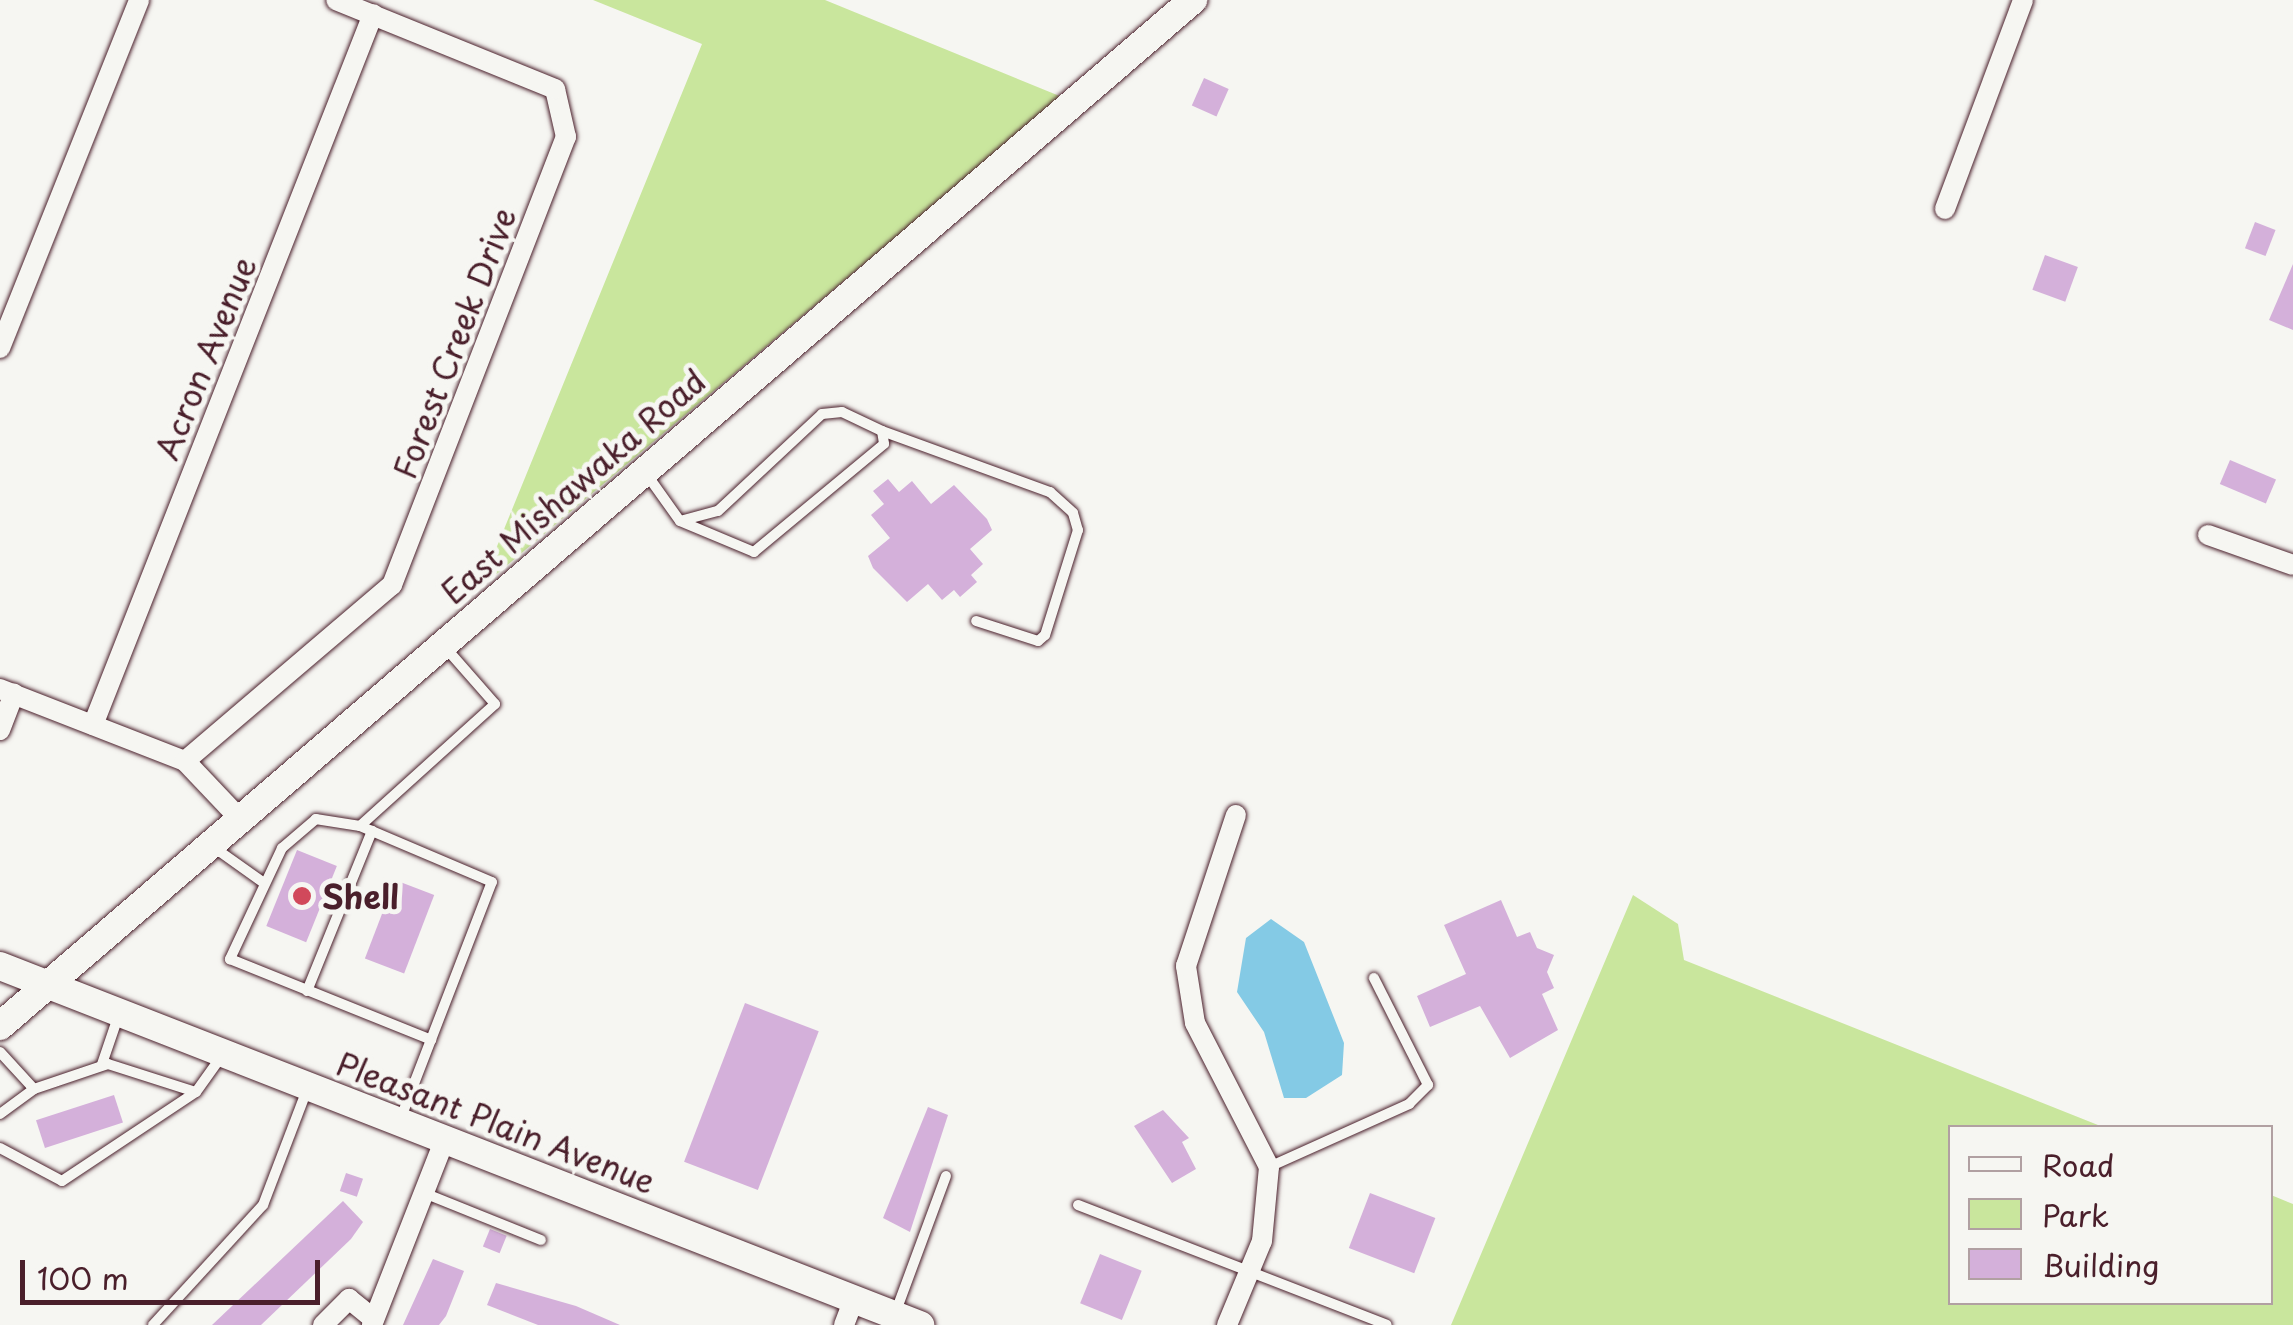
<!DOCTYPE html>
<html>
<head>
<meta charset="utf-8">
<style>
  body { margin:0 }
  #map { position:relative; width:2293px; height:1325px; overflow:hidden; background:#f6f6f2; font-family:"Playpen Sans",sans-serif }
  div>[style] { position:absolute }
  .green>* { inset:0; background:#c9e69d }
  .water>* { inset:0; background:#84cae5 }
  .building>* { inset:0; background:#d4b0da; transform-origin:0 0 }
  .roads { filter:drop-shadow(0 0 2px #4a1f2b) drop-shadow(0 0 2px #4a1f2b) }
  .lane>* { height:10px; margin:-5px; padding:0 5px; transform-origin:5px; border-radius:5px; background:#f6f6f2 }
  .street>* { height:20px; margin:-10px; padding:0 10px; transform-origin:10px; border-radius:10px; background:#f6f6f2 }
  .secondary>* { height:28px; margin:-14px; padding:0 14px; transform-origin:14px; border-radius:14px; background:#f6f6f2 }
  .dots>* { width:28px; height:28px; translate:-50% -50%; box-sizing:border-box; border:5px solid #f6f6f2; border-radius:50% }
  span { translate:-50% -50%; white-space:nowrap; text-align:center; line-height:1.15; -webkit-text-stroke:10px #f6f6f2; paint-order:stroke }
  .street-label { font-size:32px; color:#4a1f2b }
  .poi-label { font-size:32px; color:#4a1f2b; font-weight:700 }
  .left { translate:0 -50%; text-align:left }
  .legend { position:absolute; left:1948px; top:1125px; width:325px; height:180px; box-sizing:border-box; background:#f6f6f2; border:2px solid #b1a0a2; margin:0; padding:12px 18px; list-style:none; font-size:30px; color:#4a1f2b }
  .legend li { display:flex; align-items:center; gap:20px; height:50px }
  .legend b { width:50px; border:2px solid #b1a0a2 }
  .scale { position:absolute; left:20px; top:1260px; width:300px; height:45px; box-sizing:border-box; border:5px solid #4a1f2b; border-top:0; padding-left:12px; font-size:30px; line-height:35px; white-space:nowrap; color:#4a1f2b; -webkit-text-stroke:8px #f6f6f2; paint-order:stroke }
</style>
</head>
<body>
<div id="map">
  <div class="green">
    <div style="clip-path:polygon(593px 0,825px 0,1062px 97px,480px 588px,702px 44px)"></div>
    <div style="clip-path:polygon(1633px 895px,1678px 924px,1684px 960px,2103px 1127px,1950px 1128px,1950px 1302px,2270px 1302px,2271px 1195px,2293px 1204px,2293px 1325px,1451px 1325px)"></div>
  </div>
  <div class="water">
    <div style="clip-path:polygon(1271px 919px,1304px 942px,1344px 1043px,1342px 1075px,1306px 1098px,1284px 1098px,1264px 1032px,1237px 992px,1246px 938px)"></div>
  </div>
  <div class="building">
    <div style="left:1204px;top:78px;width:27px;height:30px;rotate:24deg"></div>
    <div style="left:2255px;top:222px;width:22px;height:28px;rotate:21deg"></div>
    <div style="left:2045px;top:255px;width:35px;height:37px;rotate:20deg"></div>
    <div style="clip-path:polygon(2293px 264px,2293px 330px,2269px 320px)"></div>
    <div style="left:2230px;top:460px;width:50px;height:26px;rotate:23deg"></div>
    <div style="clip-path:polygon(888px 479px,899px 492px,912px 481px,931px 504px,954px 485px,987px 519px,992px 530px,970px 549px,983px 564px,971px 575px,977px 582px,960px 597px,954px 590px,942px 600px,928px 584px,907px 602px,873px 568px,868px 556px,890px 538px,871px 515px,884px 504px,873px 491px)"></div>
    <div style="left:297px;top:850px;width:43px;height:82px;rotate:22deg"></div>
    <div style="left:395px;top:880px;width:42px;height:84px;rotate:21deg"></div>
    <div style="clip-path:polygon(1501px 900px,1517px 937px,1530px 932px,1537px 948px,1554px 955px,1547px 972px,1554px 988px,1542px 994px,1558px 1030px,1510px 1058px,1480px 1006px,1430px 1027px,1417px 996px,1466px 974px,1444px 925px)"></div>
    <div style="left:745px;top:1003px;width:79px;height:170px;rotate:21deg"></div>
    <div style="left:114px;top:1095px;width:29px;height:82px;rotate:72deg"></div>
    <div style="clip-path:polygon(928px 1107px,948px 1115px,910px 1232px,883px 1218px)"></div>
    <div style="clip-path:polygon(1163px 1110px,1189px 1138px,1182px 1142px,1196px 1169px,1172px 1183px,1134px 1126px)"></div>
    <div style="left:346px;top:1173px;width:18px;height:19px;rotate:19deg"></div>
    <div style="left:1370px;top:1193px;width:70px;height:59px;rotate:21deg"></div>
    <div style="clip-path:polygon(343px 1201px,363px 1222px,351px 1239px,261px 1325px,212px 1325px)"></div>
    <div style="left:490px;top:1229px;width:18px;height:19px;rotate:22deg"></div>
    <div style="left:1100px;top:1254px;width:45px;height:53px;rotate:22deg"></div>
    <div style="clip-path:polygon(433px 1259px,464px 1271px,446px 1316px,439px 1325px,403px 1325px)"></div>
    <div style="clip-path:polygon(496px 1283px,576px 1306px,620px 1325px,538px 1325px,487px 1305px)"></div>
  </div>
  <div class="roads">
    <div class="lane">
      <div style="left:882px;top:431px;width:179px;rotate:20deg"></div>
      <div style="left:1050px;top:492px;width:31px;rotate:42deg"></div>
      <div style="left:1073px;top:513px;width:18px;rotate:74deg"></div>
      <div style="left:1078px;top:530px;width:110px;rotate:107.4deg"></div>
      <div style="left:1045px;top:635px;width:9px;rotate:139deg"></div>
      <div style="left:1038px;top:641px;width:65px;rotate:-162.1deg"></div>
      <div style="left:645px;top:472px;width:60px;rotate:54.5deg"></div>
      <div style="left:680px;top:521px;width:39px;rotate:-15deg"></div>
      <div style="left:718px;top:511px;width:142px;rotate:-43deg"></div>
      <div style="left:822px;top:414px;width:20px;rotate:-6deg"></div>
      <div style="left:842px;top:412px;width:44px;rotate:25.4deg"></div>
      <div style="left:882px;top:431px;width:13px;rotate:81deg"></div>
      <div style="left:884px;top:444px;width:169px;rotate:140.3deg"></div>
      <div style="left:754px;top:552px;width:80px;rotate:-157.3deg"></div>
      <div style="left:360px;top:826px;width:45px;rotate:-171deg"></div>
      <div style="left:316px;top:819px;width:45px;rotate:139.5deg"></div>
      <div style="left:282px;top:848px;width:123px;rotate:115.1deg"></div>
      <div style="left:230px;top:959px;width:217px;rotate:21.9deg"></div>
      <div style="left:212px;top:846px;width:64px;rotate:35.4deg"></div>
      <div style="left:307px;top:991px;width:173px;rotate:-67.9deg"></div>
      <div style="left:0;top:1052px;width:50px;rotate:47.4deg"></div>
      <div style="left:102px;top:1064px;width:53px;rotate:-71.2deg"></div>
      <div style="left:0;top:1114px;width:42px;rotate:-36.3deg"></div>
      <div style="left:34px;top:1089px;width:78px;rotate:-18.7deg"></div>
      <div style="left:108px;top:1064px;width:92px;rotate:17.7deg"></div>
      <div style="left:196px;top:1092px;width:43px;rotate:-54.5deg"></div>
      <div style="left:400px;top:1120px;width:255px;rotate:-68.9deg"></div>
      <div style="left:492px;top:882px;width:143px;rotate:-157deg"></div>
      <div style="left:360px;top:826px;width:182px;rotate:-42.1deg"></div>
      <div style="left:495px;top:704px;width:77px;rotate:-131.3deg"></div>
      <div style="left:0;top:1148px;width:70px;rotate:28deg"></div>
      <div style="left:62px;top:1181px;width:161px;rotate:-33.6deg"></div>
      <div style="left:1269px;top:1167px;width:154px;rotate:-24.2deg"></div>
      <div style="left:1409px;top:1104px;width:27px;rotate:-45deg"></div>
      <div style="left:1428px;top:1085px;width:120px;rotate:-116.8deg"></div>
      <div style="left:424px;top:1193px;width:126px;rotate:21.9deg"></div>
      <div style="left:1078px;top:1205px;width:331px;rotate:21.2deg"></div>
      <div style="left:896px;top:1311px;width:144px;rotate:-69.7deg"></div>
      <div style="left:153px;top:1325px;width:163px;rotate:-47.5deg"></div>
      <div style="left:263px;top:1205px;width:126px;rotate:-69.1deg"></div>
    </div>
    <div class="street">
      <div style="left:1945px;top:209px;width:223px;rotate:-69.5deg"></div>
      <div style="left:0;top:348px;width:375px;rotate:-68.2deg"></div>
      <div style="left:2208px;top:535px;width:90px;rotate:19.4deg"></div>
      <div style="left:0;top:689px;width:199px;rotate:21.3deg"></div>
      <div style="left:185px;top:761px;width:80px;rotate:46.5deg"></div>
      <div style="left:93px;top:725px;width:764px;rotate:-68.5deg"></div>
      <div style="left:0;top:730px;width:39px;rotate:-69deg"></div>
      <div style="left:185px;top:761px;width:272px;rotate:-40.4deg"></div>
      <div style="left:392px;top:585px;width:481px;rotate:-68.8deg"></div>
      <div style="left:566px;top:137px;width:49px;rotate:-102.9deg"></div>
      <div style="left:555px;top:89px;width:236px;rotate:-157.9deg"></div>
      <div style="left:323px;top:1325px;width:37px;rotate:-45deg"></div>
      <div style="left:349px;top:1299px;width:32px;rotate:39deg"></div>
      <div style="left:372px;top:1325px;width:200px;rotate:-68.6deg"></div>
      <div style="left:844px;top:1325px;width:28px;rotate:-69deg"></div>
      <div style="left:1227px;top:1325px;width:91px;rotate:-67.4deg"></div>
      <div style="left:1262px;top:1241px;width:74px;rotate:-84.6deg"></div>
      <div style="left:1269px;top:1167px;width:162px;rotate:-117.2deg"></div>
      <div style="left:1195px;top:1023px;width:58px;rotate:-99deg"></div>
      <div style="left:1186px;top:966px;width:159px;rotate:-71.7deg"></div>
    </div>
    <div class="secondary">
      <div style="left:0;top:966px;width:988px;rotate:21.32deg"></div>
      <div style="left:0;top:1026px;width:1574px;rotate:-40.7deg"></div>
    </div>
  </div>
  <div class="dots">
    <div style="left:302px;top:896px;background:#d1495b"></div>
  </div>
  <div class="street-label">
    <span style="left:454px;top:343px;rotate:-69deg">Forest Creek Drive</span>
    <span style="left:205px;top:358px;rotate:-68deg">Acron Avenue</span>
    <span style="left:573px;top:486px;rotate:-41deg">East Mishawaka Road</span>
    <span style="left:496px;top:1122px;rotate:21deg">Pleasant Plain Avenue</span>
  </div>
  <div class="poi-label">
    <span class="left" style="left:322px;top:896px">Shell</span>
  </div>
  <ul class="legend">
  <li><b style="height:12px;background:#f6f6f2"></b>Road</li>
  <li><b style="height:28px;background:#c9e69d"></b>Park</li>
  <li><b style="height:28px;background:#d4b0da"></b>Building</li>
  </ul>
  <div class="scale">100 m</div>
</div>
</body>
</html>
